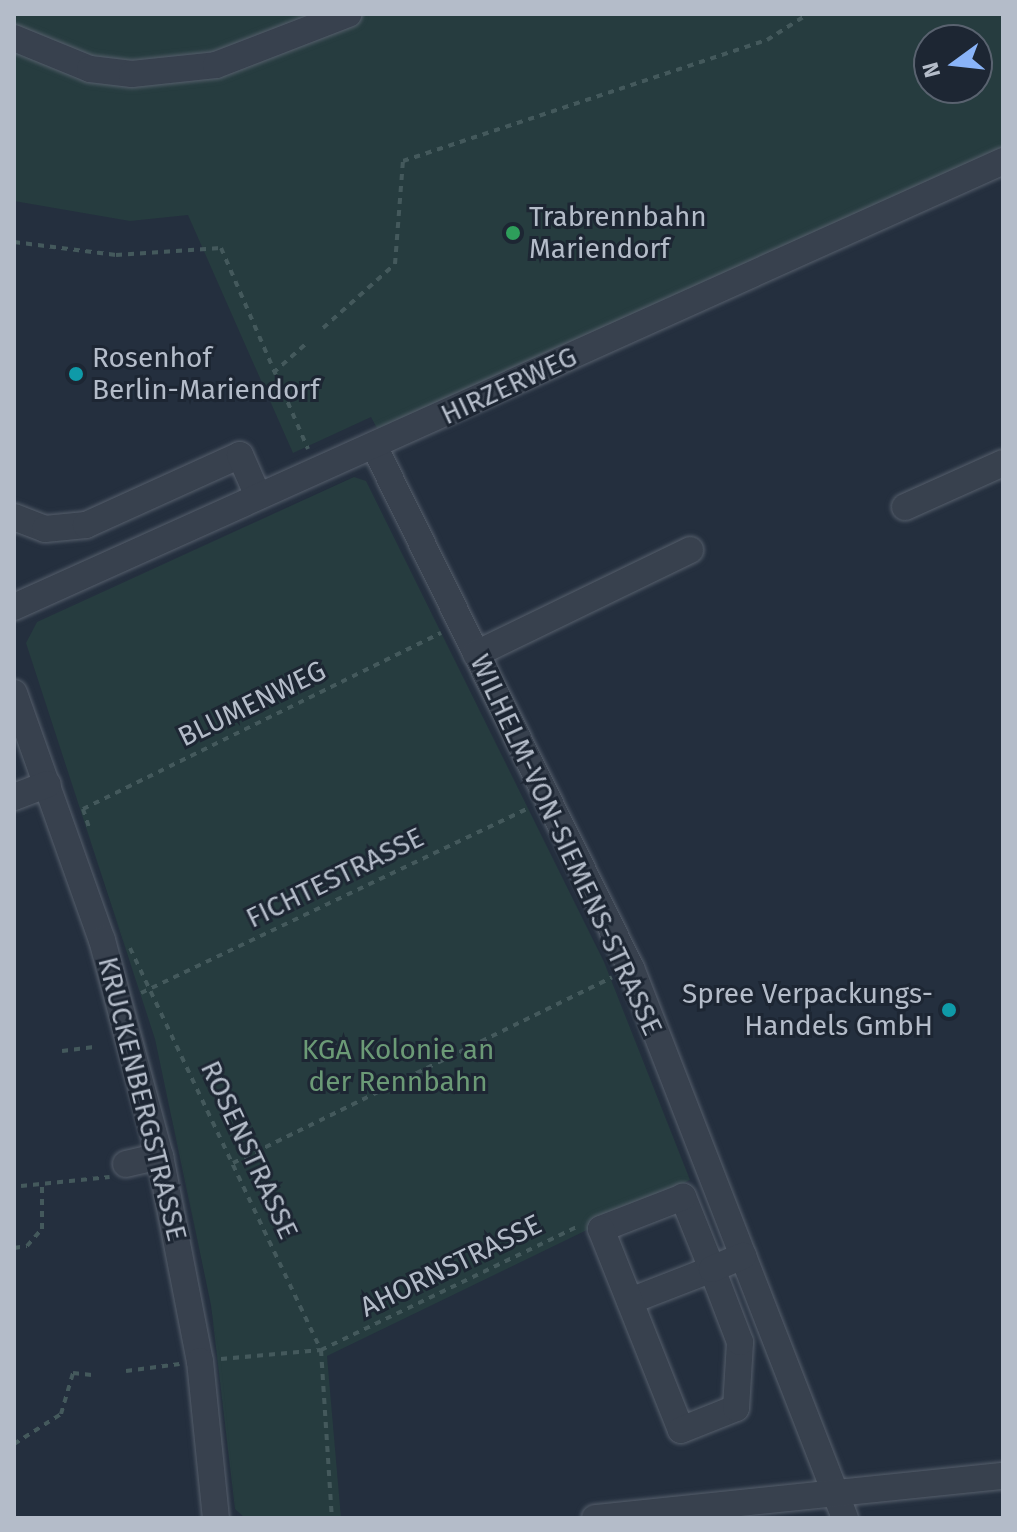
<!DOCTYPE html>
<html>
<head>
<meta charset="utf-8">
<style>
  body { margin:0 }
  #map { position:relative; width:1017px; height:1532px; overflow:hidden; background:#242f3e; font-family:"Fira Sans",sans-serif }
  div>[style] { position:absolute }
  .green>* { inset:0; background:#263c3f }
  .path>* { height:4px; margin-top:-2px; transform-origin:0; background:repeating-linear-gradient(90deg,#44595c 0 6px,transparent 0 12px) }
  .roads { filter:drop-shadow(0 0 2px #565f6c) drop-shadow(0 0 2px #565f6c) }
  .minor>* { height:26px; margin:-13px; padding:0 13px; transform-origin:13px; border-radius:13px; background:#38414e }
  .dots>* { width:22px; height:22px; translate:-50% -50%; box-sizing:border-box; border:4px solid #1d2633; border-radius:50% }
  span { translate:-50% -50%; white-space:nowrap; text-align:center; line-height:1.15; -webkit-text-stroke:6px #1d2633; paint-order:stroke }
  .poi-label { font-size:28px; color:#b4bcc9 }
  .left { translate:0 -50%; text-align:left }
  .right { translate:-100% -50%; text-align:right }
  .street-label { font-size:28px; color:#b4bcc9 }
  .park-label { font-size:28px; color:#6b9a76 }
  .frame { position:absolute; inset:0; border:16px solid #b4bcc9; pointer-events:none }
  .north { position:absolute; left:913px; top:24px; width:80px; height:80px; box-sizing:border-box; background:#1d2633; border:2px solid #59626f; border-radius:50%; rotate:255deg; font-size:22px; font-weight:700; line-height:32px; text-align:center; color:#b4bcc9 }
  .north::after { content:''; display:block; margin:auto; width:28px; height:36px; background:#8ab4f8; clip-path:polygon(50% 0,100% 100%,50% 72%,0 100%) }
</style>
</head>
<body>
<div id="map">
  <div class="green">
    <div style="clip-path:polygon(evenodd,14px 14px,1003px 14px,1003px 153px,381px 436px,371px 417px,293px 453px,188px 215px,130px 221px,14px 201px,14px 14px,929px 40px,977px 40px,977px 88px,929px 88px,929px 40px)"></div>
    <div style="clip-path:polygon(354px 477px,366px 481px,604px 962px,690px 1180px,327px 1356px,341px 1518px,245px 1518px,235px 1509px,211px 1305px,155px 1039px,26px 643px,37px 622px)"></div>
  </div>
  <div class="path">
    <div style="left:14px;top:242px;width:103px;rotate:7.3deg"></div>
    <div style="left:116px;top:255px;width:105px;rotate:-3.8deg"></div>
    <div style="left:221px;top:248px;width:219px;rotate:66.6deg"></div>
    <div style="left:323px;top:328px;width:96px;rotate:-41.6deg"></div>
    <div style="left:395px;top:264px;width:103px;rotate:-85.6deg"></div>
    <div style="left:403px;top:161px;width:384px;rotate:-18.4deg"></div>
    <div style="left:767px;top:40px;width:49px;rotate:-32.4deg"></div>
    <div style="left:273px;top:373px;width:47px;rotate:-41.5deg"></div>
    <div style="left:83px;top:809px;width:22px;rotate:72deg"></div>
    <div style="left:83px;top:809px;width:399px;rotate:-26.2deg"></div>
    <div style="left:130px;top:948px;width:445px;rotate:64.6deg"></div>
    <div style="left:321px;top:1350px;width:168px;rotate:86.3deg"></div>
    <div style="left:141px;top:993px;width:427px;rotate:-25.5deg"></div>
    <div style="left:62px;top:1051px;width:34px;rotate:-7deg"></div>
    <div style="left:233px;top:1163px;width:422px;rotate:-26.1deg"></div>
    <div style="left:21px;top:1186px;width:89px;rotate:-5.8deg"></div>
    <div style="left:14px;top:1248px;width:13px;rotate:-9deg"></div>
    <div style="left:27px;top:1246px;width:23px;rotate:-49deg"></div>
    <div style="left:42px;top:1229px;width:45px;rotate:-90deg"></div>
    <div style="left:221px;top:1359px;width:100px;rotate:-5.1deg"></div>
    <div style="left:321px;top:1350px;width:286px;rotate:-25.7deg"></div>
    <div style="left:126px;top:1371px;width:54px;rotate:-7.4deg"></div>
    <div style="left:14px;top:1444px;width:56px;rotate:-32.6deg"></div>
    <div style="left:61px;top:1414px;width:43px;rotate:-73.7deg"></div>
    <div style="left:73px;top:1373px;width:19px;rotate:6deg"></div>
  </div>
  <div class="roads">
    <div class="minor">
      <div style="left:14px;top:38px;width:82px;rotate:22.2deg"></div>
      <div style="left:90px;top:69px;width:42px;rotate:6.8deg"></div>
      <div style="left:132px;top:74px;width:84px;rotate:-6.1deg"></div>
      <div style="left:216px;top:65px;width:142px;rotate:-21.1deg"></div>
      <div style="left:375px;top:448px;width:580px;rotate:63.79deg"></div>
      <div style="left:631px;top:968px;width:590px;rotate:68.74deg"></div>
      <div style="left:905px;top:507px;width:107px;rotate:-24.2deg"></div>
      <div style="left:14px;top:517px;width:33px;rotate:21deg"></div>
      <div style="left:45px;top:529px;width:41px;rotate:-5.6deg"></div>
      <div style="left:86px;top:525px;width:169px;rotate:-24.4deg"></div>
      <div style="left:240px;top:455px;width:45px;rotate:66.3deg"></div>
      <div style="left:14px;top:607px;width:1085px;rotate:-24.27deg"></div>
      <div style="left:476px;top:654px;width:238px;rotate:-25.9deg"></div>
      <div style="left:14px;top:693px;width:262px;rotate:70.4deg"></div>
      <div style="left:102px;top:940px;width:224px;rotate:75deg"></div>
      <div style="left:160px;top:1156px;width:209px;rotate:79deg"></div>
      <div style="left:200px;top:1361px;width:158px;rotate:84.2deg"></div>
      <div style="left:14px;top:797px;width:36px;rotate:-21deg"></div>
      <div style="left:126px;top:1164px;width:35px;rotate:-13deg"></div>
      <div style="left:630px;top:1301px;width:88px;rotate:-21.3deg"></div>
      <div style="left:712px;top:1269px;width:78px;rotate:-111.9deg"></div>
      <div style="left:683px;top:1197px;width:88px;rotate:158.7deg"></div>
      <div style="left:601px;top:1229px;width:216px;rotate:68.3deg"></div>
      <div style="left:681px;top:1430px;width:59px;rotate:-21.8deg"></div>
      <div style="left:736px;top:1408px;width:66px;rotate:-86.5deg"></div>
      <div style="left:740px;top:1342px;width:78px;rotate:-111deg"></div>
      <div style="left:712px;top:1269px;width:34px;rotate:-23deg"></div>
      <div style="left:595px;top:1518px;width:410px;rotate:-5.9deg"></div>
    </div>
  </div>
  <div class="dots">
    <div style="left:513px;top:233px;background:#2e9e5b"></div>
    <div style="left:76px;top:374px;background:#0f9aa8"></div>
    <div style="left:949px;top:1010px;background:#0f9aa8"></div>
  </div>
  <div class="poi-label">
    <span class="left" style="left:529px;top:233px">Trabrennbahn<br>Mariendorf</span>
    <span class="left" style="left:92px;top:374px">Rosenhof<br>Berlin-Mariendorf</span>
    <span class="right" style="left:933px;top:1010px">Spree Verpackungs-<br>Handels GmbH</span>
  </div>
  <div class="street-label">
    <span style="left:509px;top:386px;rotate:-25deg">HIRZERWEG</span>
    <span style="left:252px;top:704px;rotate:-26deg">BLUMENWEG</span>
    <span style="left:566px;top:845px;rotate:65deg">WILHELM-VON-SIEMENS-STRASSE</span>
    <span style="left:335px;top:878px;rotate:-26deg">FICHTESTRASSE</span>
    <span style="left:142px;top:1099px;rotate:76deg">KRUCKENBERGSTRASSE</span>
    <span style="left:249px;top:1150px;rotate:65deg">ROSENSTRASSE</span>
    <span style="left:451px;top:1266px;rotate:-26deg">AHORNSTRASSE</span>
  </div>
  <div class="park-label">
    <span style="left:398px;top:1066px">KGA Kolonie an<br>der Rennbahn</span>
  </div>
  <div class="frame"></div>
  <div class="north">N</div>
</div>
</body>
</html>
